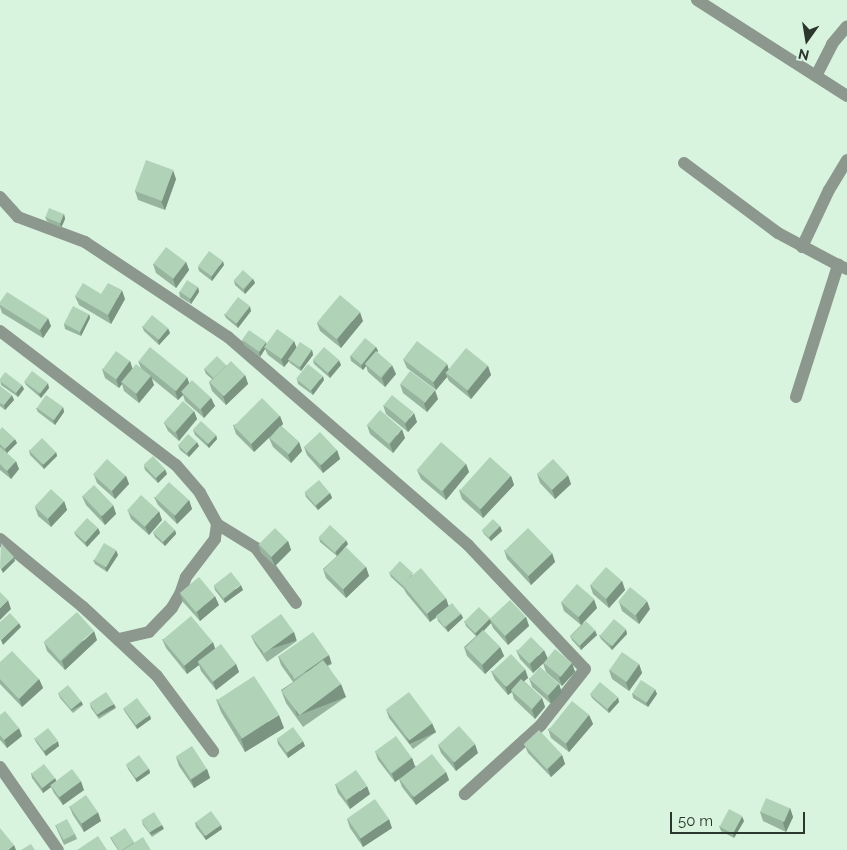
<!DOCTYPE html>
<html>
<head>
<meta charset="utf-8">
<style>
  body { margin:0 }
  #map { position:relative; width:847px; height:850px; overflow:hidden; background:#d8f4de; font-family:Raleway,sans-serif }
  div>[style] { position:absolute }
  .minor>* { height:12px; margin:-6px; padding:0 6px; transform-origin:6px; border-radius:6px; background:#8c978e }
  .wall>* { inset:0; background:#97b59e }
  .shaded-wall>* { inset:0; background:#7b9481; transform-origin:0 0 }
  .building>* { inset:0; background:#b0d3b8; transform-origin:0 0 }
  span { translate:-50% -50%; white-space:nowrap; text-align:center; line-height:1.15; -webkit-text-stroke:4px #d8f4de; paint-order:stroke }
  .north { position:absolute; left:782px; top:15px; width:50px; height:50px; -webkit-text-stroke:4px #d8f4de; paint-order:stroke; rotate:193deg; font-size:14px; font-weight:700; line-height:20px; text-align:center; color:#2b362d }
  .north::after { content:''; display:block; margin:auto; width:18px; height:22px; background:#2b362d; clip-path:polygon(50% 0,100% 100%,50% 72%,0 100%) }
  .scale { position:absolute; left:670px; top:812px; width:135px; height:22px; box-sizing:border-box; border:2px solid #2b362d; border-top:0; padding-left:6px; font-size:15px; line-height:18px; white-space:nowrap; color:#2b362d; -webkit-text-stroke:4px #d8f4de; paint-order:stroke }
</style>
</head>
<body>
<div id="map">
  <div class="minor">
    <div style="left:697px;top:0;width:178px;rotate:32.6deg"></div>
    <div style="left:816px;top:76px;width:36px;rotate:-63deg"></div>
    <div style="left:832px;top:44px;width:23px;rotate:-50deg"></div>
    <div style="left:684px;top:163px;width:117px;rotate:36.7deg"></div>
    <div style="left:778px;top:233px;width:68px;rotate:28.1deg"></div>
    <div style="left:0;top:197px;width:27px;rotate:48deg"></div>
    <div style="left:18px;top:217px;width:72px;rotate:20.5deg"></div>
    <div style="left:85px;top:242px;width:172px;rotate:33.6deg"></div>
    <div style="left:228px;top:337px;width:318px;rotate:40.9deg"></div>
    <div style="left:468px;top:545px;width:170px;rotate:46.7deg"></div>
    <div style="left:585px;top:669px;width:71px;rotate:128.2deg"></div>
    <div style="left:541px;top:725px;width:103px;rotate:137.8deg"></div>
    <div style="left:802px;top:247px;width:63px;rotate:-64.7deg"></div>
    <div style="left:829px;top:190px;width:35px;rotate:-59deg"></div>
    <div style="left:0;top:331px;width:221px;rotate:37.3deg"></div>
    <div style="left:176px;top:465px;width:37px;rotate:49deg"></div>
    <div style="left:200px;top:493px;width:35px;rotate:61deg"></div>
    <div style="left:217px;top:524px;width:15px;rotate:98deg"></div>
    <div style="left:215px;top:539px;width:48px;rotate:127.3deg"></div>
    <div style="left:186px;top:577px;width:18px;rotate:109deg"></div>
    <div style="left:180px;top:594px;width:16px;rotate:120deg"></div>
    <div style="left:172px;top:608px;width:33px;rotate:134deg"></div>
    <div style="left:149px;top:632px;width:31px;rotate:167deg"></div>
    <div style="left:796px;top:397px;width:139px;rotate:-72.3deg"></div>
    <div style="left:838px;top:265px;width:10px;rotate:24deg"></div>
    <div style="left:217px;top:524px;width:46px;rotate:31.6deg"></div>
    <div style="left:256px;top:548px;width:68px;rotate:54deg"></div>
    <div style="left:0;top:539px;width:107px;rotate:39.3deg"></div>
    <div style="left:83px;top:607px;width:101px;rotate:43deg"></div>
    <div style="left:157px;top:676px;width:94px;rotate:53.3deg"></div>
    <div style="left:0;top:767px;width:101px;rotate:55.1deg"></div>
  </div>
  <div class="wall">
    <div style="clip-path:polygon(176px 179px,165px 210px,138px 200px,135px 191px)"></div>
    <div style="clip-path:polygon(64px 214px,65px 219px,61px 228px,47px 221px,45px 217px)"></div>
    <div style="clip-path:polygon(186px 262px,189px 270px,176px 288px,156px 273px,153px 264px)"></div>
    <div style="clip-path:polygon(224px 265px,212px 281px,199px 271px,198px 267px)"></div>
    <div style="clip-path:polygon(253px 279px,255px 283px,245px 294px,235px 285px,234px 281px)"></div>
    <div style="clip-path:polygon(198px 287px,199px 292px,191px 304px,180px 297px,179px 292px)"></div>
    <div style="clip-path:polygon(101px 294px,125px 299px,111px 324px,79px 305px,75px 296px)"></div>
    <div style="clip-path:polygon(0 302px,51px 326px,43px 338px,2px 313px,0 307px)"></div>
    <div style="clip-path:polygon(251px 311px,238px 328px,226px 318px,224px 314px)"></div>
    <div style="clip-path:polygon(89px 314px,90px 318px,81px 336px,65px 329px,64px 324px)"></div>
    <div style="clip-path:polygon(363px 321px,341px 348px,320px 331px,317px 323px)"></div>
    <div style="clip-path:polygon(142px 326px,170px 333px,159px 345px,144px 331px)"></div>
    <div style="clip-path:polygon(242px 340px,266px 342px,266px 344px,294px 341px,296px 347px,312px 350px,313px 355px,301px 371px,290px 363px,289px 361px,284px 367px,268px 355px,265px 349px,260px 357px,244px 345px)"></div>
    <div style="clip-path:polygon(376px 347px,378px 351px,377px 352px,396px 374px,385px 387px,368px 372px,366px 366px,363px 370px,351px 361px,350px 356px)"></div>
    <div style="clip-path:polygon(403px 359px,447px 364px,448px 369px,488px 366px,491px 375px,471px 399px,449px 381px,447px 377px,436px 390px,407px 368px)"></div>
    <div style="clip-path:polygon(313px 360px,341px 365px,330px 378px,314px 364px)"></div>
    <div style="clip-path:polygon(130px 361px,132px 368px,141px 368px,138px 361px,187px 377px,189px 383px,211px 398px,215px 406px,204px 418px,185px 401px,183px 395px,178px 400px,151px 378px,154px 385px,139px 403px,124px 391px,122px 384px,119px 388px,105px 378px,102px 369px)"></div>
    <div style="clip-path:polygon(226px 365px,245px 375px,248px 384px,226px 405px,212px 391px,209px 382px,212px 379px,206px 374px,204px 369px)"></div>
    <div style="clip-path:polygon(0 379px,24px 389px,18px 397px,1px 385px)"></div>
    <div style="clip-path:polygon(297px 379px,324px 380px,313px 395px,298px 384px)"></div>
    <div style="clip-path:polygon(24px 381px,49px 388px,41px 398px,26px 385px)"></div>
    <div style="clip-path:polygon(400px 384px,438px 399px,427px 412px,403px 393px)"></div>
    <div style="clip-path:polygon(0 386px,14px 400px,5px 410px,0 406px)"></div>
    <div style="clip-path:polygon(383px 405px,417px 422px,408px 432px,386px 414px)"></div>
    <div style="clip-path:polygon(63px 407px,64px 412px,55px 425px,38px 412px,36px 408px)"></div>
    <div style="clip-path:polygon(194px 411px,197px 419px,179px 441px,168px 431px,164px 423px)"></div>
    <div style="clip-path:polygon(280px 416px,283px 424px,281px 426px,299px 442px,302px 451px,291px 463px,273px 447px,269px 438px,271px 436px,254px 452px,236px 434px,233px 425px)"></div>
    <div style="clip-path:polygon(367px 425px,405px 438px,393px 453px,370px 434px)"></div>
    <div style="clip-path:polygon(0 430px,17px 443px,7px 453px,19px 469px,11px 479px,0 470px)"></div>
    <div style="clip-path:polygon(193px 430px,216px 435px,217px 439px,209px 448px,195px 435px)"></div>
    <div style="clip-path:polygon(178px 445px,199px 446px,189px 457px,180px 450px)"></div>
    <div style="clip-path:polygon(304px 447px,337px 450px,340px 459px,323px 473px,307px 455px)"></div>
    <div style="clip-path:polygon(29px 450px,56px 452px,57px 456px,44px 469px,30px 455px)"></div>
    <div style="clip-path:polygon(466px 464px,469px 472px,446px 500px,421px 479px,417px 470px)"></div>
    <div style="clip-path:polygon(144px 466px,167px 474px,158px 483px,145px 470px)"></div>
    <div style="clip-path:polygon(537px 474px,571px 484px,555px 499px,540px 483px)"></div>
    <div style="clip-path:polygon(94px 475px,126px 476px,129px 484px,115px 499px,97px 483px)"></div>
    <div style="clip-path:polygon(511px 476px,514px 485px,483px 518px,462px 499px,459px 490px)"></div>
    <div style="clip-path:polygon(305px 493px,330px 493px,332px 498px,318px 510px,306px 497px)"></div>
    <div style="clip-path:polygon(82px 496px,113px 505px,116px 514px,105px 525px,86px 505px)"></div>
    <div style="clip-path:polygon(154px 497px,189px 500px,192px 509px,177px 524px,158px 505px)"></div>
    <div style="clip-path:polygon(64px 501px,67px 510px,51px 527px,38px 516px,35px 507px)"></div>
    <div style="clip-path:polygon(128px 511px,162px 520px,149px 535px,131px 519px)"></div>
    <div style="clip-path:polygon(500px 526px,502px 531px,491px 541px,484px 534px,482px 530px)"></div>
    <div style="clip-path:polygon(98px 528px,100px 533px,87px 547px,76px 536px,74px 532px)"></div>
    <div style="clip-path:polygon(175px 530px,176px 534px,165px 546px,155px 537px,153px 532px)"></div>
    <div style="clip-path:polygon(319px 538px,348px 544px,342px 550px,366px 567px,369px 576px,346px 598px,326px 578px,323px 569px,337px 556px,320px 542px)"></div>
    <div style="clip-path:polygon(288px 541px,291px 550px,275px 566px,261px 553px,258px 544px)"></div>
    <div style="clip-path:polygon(504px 550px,552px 553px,555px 562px,531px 585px,507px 559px)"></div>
    <div style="clip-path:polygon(118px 555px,107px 572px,95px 564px,93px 560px)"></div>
    <div style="clip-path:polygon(389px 572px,414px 575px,449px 606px,461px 614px,463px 618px,448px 632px,438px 621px,437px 617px,430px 622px,406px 593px,404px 589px,391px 577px)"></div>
    <div style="clip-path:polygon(622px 581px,625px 590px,609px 608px,593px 594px,590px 585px)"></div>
    <div style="clip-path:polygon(214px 586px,243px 590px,225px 603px,215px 590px)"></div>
    <div style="clip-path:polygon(180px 593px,219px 605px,200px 621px,183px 602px)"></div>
    <div style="clip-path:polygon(561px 602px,597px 608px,583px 623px,597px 635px,581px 650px,572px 640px,570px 636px,581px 625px,564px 611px)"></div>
    <div style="clip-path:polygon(619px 602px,650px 609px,639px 624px,622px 611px)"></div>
    <div style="clip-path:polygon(526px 617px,529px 626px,508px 645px,493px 628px,491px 623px,484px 631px,500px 647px,504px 656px,485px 674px,467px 656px,464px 647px,476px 636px,466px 626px,464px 621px)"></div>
    <div style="clip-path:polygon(627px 634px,612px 650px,601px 639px,599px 635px)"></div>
    <div style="clip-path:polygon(251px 636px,297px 641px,267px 662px,255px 644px)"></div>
    <div style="clip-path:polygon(162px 639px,215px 649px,236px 664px,239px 672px,216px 690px,201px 671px,199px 665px,187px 674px,166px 648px)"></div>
    <div style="clip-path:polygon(97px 640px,65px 670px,47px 651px,44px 642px)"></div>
    <div style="clip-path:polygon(516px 650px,547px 658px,572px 663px,575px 672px,562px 686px,546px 672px,543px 663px,533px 673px,520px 659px)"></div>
    <div style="clip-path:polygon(278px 656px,332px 664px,328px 666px,346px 697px,303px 727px,286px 703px,281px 690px,293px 682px,281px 665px)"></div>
    <div style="clip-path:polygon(0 662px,39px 679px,43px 688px,22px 707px,0 684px)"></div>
    <div style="clip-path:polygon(639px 664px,642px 673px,629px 691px,612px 679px,609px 670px)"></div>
    <div style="clip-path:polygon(525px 669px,528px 678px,524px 681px,542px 698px,545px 707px,535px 719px,514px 699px,512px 692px,508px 695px,495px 680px,491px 671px)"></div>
    <div style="clip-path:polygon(529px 678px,559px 684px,562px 693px,551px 704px,532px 687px)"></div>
    <div style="clip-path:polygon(58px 693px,81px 701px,83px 705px,73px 713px,60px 698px)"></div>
    <div style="clip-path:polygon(632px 693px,657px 694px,648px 707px,633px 698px)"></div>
    <div style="clip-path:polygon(590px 694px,619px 702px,609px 713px,592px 698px)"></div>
    <div style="clip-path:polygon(216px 699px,284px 728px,245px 752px,221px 712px)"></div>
    <div style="clip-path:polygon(90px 704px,116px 708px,99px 719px,91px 708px)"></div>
    <div style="clip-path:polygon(123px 708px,151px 719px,137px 729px,125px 712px)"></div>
    <div style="clip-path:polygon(386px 709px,436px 732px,413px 749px,389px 718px)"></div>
    <div style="clip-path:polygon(0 715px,22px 736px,7px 748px,0 740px)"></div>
    <div style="clip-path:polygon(589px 715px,593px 724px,569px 752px,551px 738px,548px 729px)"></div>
    <div style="clip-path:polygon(34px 738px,59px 746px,46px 756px,36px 742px)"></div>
    <div style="clip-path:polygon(277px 739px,305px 746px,288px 758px,278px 744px)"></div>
    <div style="clip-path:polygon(524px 744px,562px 755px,565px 764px,551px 777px,528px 753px)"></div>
    <div style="clip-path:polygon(438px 745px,478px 753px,456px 771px,441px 753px)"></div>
    <div style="clip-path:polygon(375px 751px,412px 758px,415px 766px,446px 772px,449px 780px,416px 805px,402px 787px,399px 779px,395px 782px,378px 760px)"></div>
    <div style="clip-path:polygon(176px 757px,207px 769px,210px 778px,194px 788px,179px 766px)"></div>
    <div style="clip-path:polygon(126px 764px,149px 769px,150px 773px,137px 782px,128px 769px)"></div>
    <div style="clip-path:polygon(31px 773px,55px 778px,56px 781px,84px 790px,63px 805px,54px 793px,51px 787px,43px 793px,32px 778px)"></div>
    <div style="clip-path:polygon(335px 784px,370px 794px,350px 809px,338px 793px)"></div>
    <div style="clip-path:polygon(69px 806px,101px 821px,84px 832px,73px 815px)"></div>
    <div style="clip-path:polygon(790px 808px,793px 817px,786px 832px,763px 821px,760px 812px)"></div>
    <div style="clip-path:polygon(347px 819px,392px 828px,363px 847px,350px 828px)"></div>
    <div style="clip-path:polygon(142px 821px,164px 829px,152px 837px,143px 825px)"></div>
    <div style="clip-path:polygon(744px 821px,734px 838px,721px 831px,719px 826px)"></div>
    <div style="clip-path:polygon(195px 822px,222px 829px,206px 840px,196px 827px)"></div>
    <div style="clip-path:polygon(55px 825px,75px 834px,77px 839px,64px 845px)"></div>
    <div style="clip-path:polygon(110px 837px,134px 843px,151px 850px,118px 850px,112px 841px)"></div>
  </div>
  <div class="shaded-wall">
    <div style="clip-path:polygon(173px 170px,176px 179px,165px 210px,161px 201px)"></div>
    <div style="clip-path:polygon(64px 214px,65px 219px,61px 228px,60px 224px)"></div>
    <div style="clip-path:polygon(223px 261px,224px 265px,212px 281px,211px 277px)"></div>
    <div style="clip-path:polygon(186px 262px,189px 270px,176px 288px,173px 279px)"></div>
    <div style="clip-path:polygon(253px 279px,255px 283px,245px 294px,244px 290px)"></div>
    <div style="clip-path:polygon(198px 287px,199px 292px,191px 304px,190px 299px)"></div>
    <div style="clip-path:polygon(122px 290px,125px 299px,111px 324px,108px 315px)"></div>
    <div style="clip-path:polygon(250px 306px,251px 311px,238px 328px,236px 323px)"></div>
    <div style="clip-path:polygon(360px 312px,363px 321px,341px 348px,337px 339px)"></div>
    <div style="clip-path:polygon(89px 314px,90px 318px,81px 336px,80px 332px)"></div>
    <div style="clip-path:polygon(48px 318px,51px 326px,43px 338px,40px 330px)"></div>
    <div style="clip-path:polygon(168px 328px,170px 333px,159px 345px,158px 340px)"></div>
    <div style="clip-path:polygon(294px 341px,297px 349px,288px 359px,289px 361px,284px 367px,281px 359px)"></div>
    <div style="clip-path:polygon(266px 342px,267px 346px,264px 347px,265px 349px,260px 357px,259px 352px)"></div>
    <div style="clip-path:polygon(376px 347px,378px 351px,367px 365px,365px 364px,366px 366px,363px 370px,361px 366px)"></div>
    <div style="clip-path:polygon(312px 350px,313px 355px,301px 371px,300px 367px)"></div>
    <div style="clip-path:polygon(339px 360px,341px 365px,330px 378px,328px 373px)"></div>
    <div style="clip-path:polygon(130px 361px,133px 370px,121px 382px,122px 384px,119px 388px,116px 379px)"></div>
    <div style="clip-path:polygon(447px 364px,450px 373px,445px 372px,447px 377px,436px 390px,433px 382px)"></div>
    <div style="clip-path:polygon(392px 365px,396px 374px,385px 387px,382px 378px)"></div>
    <div style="clip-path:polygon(488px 366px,491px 375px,471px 399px,467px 391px)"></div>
    <div style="clip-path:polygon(245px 375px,248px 384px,226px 405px,223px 396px)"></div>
    <div style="clip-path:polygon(151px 376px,154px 385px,139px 403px,136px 394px)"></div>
    <div style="clip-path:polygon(323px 376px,324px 380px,313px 395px,311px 390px)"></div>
    <div style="clip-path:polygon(187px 377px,190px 386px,182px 392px,183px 395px,178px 400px,175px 391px)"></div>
    <div style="clip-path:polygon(48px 383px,49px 388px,41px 398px,39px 394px)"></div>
    <div style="clip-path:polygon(22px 385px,24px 389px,18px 397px,16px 393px)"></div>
    <div style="clip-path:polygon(435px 390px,438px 399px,427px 412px,424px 404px)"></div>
    <div style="clip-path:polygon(12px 395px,14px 400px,5px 410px,4px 405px)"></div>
    <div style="clip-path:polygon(211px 398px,215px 406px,204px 418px,201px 409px)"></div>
    <div style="clip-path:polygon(63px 407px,64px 412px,55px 425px,53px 420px)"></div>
    <div style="clip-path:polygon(194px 411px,197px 419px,179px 441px,176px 432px)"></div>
    <div style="clip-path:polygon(414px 413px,417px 422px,408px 432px,405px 424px)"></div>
    <div style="clip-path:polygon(280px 416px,283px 424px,254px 452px,251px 444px)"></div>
    <div style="clip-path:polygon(402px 429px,405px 438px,393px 453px,390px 444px)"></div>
    <div style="clip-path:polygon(216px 435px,217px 439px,209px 448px,207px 444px)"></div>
    <div style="clip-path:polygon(15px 439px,17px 443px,7px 453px,5px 449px)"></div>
    <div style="clip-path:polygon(197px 442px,199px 446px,189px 457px,187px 453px)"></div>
    <div style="clip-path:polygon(299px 442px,302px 451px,291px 463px,288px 455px)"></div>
    <div style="clip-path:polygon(337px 450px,340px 459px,323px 473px,320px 465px)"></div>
    <div style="clip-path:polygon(56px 452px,57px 456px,44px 469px,42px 464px)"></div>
    <div style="clip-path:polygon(16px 461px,19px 469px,11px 479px,7px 471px)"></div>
    <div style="clip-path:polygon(466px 464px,469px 472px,446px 500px,443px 491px)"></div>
    <div style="clip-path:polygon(165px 469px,167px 474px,158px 483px,156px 478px)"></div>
    <div style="clip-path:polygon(568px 475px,571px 484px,555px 499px,552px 490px)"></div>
    <div style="clip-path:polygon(126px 476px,129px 484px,115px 499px,112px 491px)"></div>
    <div style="clip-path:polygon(511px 476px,514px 485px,483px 518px,480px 509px)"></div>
    <div style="clip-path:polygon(330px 493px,332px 498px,318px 510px,316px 506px)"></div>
    <div style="clip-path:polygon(189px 500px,192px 509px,177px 524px,174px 515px)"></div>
    <div style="clip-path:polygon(64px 501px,67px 510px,51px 527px,48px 519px)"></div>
    <div style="clip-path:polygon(113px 505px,116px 514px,105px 525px,101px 516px)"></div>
    <div style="clip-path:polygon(159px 511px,162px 520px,149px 535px,145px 527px)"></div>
    <div style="clip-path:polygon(500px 526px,502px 531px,491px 541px,489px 537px)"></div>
    <div style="clip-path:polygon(98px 528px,100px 533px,87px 547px,85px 542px)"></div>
    <div style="clip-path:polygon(175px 530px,176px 534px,165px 546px,163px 542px)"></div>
    <div style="clip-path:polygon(346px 540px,348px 544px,337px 557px,336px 552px)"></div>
    <div style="clip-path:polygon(288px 541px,291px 550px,275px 566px,271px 557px)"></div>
    <div style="clip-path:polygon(116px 550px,118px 555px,107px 572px,105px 568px)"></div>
    <div style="clip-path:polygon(552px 553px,555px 562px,531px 585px,528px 576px)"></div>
    <div style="clip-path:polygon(14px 557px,15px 561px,3px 573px,1px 569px)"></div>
    <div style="clip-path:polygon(366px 567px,369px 576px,346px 598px,343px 589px)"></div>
    <div style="clip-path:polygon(622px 581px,625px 590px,609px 608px,606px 599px)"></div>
    <div style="clip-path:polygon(241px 585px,243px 590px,225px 603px,224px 599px)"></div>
    <div style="clip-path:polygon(215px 596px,219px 605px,200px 621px,197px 612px)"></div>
    <div style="clip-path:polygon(446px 598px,449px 607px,430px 622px,427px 613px)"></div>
    <div style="clip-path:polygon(594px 599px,597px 608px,581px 625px,578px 617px)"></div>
    <div style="clip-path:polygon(8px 600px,11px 609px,0 620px,0 608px)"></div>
    <div style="clip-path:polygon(647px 601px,650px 609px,639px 624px,636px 615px)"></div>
    <div style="clip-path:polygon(461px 614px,463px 618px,448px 632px,446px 627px)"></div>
    <div style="clip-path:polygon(526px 617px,529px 626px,508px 645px,505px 636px)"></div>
    <div style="clip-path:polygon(490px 618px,491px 623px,477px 637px,475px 633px)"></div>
    <div style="clip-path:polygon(19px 623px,21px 627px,3px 645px,1px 640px)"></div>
    <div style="clip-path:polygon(626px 629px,627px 634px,612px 650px,610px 645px)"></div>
    <div style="clip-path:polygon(595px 630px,597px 635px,581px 650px,580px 645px)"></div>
    <div style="clip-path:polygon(94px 631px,97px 640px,65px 670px,62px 661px)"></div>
    <div style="left:294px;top:632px;width:9px;height:37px;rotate:72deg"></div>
    <div style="clip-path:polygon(213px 642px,216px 651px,198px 662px,199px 665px,187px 674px,184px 665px)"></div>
    <div style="clip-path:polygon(500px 647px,504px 656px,485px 674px,482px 665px)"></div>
    <div style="clip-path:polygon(544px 650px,548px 659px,533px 673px,530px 664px)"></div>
    <div style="left:329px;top:655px;width:9px;height:42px;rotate:72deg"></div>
    <div style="clip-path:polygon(572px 663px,575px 672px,562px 686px,559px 678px)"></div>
    <div style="clip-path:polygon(236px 664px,239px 672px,216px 690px,213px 682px)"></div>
    <div style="clip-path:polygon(639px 664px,642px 673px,629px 691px,626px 682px)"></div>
    <div style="clip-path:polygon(525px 669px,528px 678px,512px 691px,511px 690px,512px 692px,508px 695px,505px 686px)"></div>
    <div style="clip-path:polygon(39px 679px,43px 688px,22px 707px,19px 699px)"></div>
    <div style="left:341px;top:684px;width:14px;height:52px;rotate:69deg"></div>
    <div style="clip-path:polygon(559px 684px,562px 693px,551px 704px,548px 696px)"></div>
    <div style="clip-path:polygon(655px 689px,657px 694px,648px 707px,646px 703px)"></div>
    <div style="clip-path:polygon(618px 697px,619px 702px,609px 713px,608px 709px)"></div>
    <div style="clip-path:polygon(542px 698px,545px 707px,535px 719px,532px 710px)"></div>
    <div style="left:81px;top:701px;width:4px;height:13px;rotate:63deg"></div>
    <div style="left:114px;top:704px;width:4px;height:20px;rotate:63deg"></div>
    <div style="clip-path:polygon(150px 715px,151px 719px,137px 729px,136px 725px)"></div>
    <div style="clip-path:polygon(279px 715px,284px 728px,245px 752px,241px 739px)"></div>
    <div style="clip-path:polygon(589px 715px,593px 724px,569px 752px,566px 744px)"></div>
    <div style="left:432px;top:723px;width:10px;height:29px;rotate:66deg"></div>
    <div style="clip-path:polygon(19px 728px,22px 736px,7px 748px,4px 740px)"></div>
    <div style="clip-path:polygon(58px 741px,59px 746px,46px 756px,44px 751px)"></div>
    <div style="clip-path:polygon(303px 741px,305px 746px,288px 758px,287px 753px)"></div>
    <div style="clip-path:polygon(475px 744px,478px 753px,456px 771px,453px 762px)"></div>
    <div style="clip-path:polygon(562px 755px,565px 764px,551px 777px,548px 769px)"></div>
    <div style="clip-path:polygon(412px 758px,415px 767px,395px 782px,392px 774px)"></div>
    <div style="clip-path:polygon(149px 769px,150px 773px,137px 782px,135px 778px)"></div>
    <div style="clip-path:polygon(207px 769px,210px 778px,194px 788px,191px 780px)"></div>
    <div style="clip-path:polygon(446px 772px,449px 780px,416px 805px,412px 796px)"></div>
    <div style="clip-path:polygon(55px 778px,57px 783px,50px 785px,51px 787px,43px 793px,42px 788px)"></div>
    <div style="clip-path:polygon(81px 781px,84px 790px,63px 805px,59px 797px)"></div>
    <div style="clip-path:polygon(367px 786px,370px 794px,350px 809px,347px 800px)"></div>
    <div style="clip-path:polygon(790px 808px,793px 817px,786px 832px,783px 823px)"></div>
    <div style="clip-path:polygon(98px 812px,101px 821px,84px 832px,81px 823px)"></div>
    <div style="clip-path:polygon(742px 816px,744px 821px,734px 838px,733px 834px)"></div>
    <div style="clip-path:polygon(389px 819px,392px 828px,363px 847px,360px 839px)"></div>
    <div style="left:162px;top:825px;width:4px;height:14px;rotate:63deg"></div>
    <div style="clip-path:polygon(221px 825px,222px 829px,206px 840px,204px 836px)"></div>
    <div style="clip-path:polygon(134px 842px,135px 846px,129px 850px,120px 850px)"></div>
    <div style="clip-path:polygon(14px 845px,16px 850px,8px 850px)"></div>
  </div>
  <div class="building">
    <div style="left:146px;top:160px;width:29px;height:33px;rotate:20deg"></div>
    <div style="left:49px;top:208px;width:16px;height:10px;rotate:22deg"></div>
    <div style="left:166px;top:247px;width:25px;height:21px;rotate:37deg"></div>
    <div style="left:209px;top:251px;width:17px;height:19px;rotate:36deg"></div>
    <div style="left:243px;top:270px;width:13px;height:14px;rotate:42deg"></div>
    <div style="left:187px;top:280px;width:13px;height:14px;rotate:32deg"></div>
    <div style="clip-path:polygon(83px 283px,101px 294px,108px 283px,122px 290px,108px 315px,75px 296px)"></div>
    <div style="clip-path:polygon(7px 292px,48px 318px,40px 330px,0 305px,0 302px)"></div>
    <div style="left:340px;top:295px;width:26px;height:36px;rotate:40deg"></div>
    <div style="left:238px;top:297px;width:15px;height:22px;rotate:37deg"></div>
    <div style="left:73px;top:306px;width:18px;height:20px;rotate:27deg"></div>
    <div style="left:152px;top:315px;width:21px;height:15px;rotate:39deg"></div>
    <div style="left:277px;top:329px;width:21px;height:22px;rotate:35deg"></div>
    <div style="left:249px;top:330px;width:21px;height:12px;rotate:35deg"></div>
    <div style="left:365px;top:338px;width:14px;height:23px;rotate:39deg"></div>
    <div style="left:417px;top:341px;width:38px;height:23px;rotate:37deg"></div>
    <div style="left:300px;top:342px;width:14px;height:21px;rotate:34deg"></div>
    <div style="left:150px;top:347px;width:48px;height:18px;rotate:39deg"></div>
    <div style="left:324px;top:347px;width:20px;height:17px;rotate:41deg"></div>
    <div style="left:466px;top:348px;width:28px;height:32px;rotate:39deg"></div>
    <div style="left:116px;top:351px;width:17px;height:23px;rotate:36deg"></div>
    <div style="left:376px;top:351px;width:21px;height:17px;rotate:41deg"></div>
    <div style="left:217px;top:356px;width:13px;height:18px;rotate:45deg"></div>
    <div style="left:231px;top:361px;width:20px;height:30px;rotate:45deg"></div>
    <div style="left:136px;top:364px;width:19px;height:23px;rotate:39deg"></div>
    <div style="left:308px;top:364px;width:19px;height:19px;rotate:39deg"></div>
    <div style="left:32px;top:371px;width:20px;height:13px;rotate:37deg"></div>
    <div style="left:410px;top:371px;width:31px;height:16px;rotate:37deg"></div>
    <div style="clip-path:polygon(5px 372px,22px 385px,16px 393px,0 381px,0 379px)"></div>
    <div style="left:192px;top:380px;width:26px;height:16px;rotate:43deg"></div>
    <div style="clip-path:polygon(0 386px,12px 395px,4px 405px,0 403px)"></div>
    <div style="left:46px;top:395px;width:21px;height:16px;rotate:35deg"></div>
    <div style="left:392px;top:395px;width:28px;height:13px;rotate:39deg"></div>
    <div style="left:262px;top:398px;width:25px;height:40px;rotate:45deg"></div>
    <div style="left:183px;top:401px;width:15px;height:29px;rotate:42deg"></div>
    <div style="left:380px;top:410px;width:29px;height:20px;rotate:41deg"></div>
    <div style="left:201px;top:421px;width:21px;height:12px;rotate:43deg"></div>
    <div style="left:280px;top:426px;width:25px;height:16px;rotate:40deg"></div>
    <div style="clip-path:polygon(2px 427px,15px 439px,5px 449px,0 444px,0 430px)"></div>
    <div style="left:320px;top:432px;width:25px;height:22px;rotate:47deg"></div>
    <div style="left:188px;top:434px;width:12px;height:15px;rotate:42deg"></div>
    <div style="left:42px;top:438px;width:20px;height:18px;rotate:45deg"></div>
    <div style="left:441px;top:442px;width:33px;height:37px;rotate:41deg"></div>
    <div style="clip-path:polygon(0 447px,16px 461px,7px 471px,0 464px)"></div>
    <div style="left:153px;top:456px;width:18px;height:13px;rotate:47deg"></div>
    <div style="left:490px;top:457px;width:28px;height:45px;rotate:42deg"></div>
    <div style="left:107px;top:459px;width:25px;height:21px;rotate:42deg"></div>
    <div style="left:553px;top:459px;width:22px;height:22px;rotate:47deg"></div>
    <div style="left:319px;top:480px;width:17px;height:19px;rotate:50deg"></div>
    <div style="left:169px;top:482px;width:27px;height:21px;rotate:42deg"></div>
    <div style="left:94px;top:485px;width:28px;height:16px;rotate:46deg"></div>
    <div style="left:51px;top:489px;width:18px;height:24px;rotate:43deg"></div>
    <div style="left:141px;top:495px;width:24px;height:21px;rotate:42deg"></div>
    <div style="left:87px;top:518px;width:15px;height:19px;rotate:42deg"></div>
    <div style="left:493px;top:519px;width:10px;height:16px;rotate:45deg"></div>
    <div style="left:165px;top:520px;width:14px;height:17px;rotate:45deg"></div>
    <div style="left:330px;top:525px;width:22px;height:17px;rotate:43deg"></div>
    <div style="left:275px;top:528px;width:18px;height:23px;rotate:45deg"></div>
    <div style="left:528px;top:528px;width:35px;height:33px;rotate:46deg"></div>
    <div style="clip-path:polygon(1px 543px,14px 557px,1px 569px,0 568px)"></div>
    <div style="left:104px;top:543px;width:14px;height:20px;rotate:30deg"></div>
    <div style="left:346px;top:547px;width:28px;height:32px;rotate:45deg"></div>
    <div style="left:400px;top:561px;width:18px;height:16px;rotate:43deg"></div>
    <div style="left:606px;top:567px;width:21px;height:24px;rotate:41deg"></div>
    <div style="left:421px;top:568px;width:39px;height:25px;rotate:50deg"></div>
    <div style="left:231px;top:572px;width:16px;height:22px;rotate:52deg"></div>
    <div style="left:199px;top:577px;width:25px;height:25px;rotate:50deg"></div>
    <div style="left:577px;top:584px;width:23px;height:24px;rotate:41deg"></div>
    <div style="left:630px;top:587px;width:22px;height:19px;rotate:39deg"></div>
    <div style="clip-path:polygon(0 592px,8px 600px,0 608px)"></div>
    <div style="left:510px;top:600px;width:23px;height:28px;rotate:47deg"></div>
    <div style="left:452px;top:603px;width:14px;height:21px;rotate:51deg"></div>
    <div style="left:479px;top:607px;width:16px;height:21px;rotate:45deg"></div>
    <div style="left:77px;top:612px;width:25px;height:45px;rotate:48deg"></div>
    <div style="clip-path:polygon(10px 613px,19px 623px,1px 640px,0 640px,0 622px)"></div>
    <div style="left:281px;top:614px;width:22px;height:37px;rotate:54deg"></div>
    <div style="left:191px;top:616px;width:34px;height:37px;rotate:50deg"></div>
    <div style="left:614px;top:619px;width:16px;height:22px;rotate:40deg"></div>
    <div style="left:586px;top:621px;width:13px;height:22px;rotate:45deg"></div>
    <div style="left:483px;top:630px;width:24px;height:25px;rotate:45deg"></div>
    <div style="left:313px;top:632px;width:28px;height:42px;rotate:55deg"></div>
    <div style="left:531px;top:637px;width:18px;height:20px;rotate:45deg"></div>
    <div style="left:221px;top:644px;width:25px;height:29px;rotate:53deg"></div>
    <div style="left:555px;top:649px;width:22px;height:18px;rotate:39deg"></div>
    <div style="clip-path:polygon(12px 651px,39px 679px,19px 699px,0 679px,0 662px)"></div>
    <div style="left:622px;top:652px;width:21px;height:22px;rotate:35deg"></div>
    <div style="left:511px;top:654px;width:21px;height:26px;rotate:47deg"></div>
    <div style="left:323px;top:660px;width:30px;height:52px;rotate:53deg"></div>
    <div style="left:540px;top:667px;width:25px;height:16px;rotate:42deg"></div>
    <div style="left:254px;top:676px;width:46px;height:44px;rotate:57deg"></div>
    <div style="left:521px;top:679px;width:28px;height:15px;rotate:42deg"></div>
    <div style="left:641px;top:680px;width:17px;height:16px;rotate:33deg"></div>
    <div style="left:600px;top:682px;width:23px;height:16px;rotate:40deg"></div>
    <div style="left:68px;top:685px;width:21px;height:13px;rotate:51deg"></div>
    <div style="left:106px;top:692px;width:14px;height:20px;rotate:56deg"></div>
    <div style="left:409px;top:692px;width:39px;height:29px;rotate:53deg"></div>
    <div style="left:137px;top:698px;width:21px;height:17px;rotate:53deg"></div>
    <div style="left:572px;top:701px;width:22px;height:37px;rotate:39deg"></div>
    <div style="clip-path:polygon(5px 711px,19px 728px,4px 740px,0 735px,0 715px)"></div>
    <div style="left:459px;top:726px;width:24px;height:28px;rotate:48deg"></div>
    <div style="left:293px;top:727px;width:17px;height:20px;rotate:54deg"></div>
    <div style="left:48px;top:728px;width:16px;height:17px;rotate:52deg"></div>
    <div style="left:539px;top:730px;width:34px;height:21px;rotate:47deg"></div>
    <div style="left:396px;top:736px;width:27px;height:26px;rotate:54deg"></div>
    <div style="left:192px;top:746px;width:27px;height:19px;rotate:57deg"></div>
    <div style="left:432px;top:754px;width:23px;height:41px;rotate:52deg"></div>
    <div style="left:139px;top:755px;width:17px;height:16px;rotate:54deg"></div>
    <div style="left:44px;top:764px;width:18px;height:16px;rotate:52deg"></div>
    <div style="left:72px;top:769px;width:15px;height:27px;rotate:53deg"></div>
    <div style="left:356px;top:770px;width:19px;height:25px;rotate:55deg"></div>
    <div style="left:86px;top:795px;width:21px;height:20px;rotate:55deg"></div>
    <div style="left:766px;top:798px;width:26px;height:15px;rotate:23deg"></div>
    <div style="left:375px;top:799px;width:24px;height:34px;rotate:55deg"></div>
    <div style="left:729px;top:809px;width:15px;height:20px;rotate:28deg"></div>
    <div style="left:211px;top:811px;width:17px;height:19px;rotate:54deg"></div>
    <div style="left:154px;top:812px;width:15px;height:15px;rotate:58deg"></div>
    <div style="left:67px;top:819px;width:17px;height:13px;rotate:62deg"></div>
    <div style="clip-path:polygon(0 828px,14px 845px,8px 850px,0 850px)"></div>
    <div style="left:125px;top:828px;width:17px;height:17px;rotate:57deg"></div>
    <div style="clip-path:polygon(98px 836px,107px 850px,77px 850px)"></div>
    <div style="clip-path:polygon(143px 837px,151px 850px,123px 850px)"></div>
    <div style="clip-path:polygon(31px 844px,35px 850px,21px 850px)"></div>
  </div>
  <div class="north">N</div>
  <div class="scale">50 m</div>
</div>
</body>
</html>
